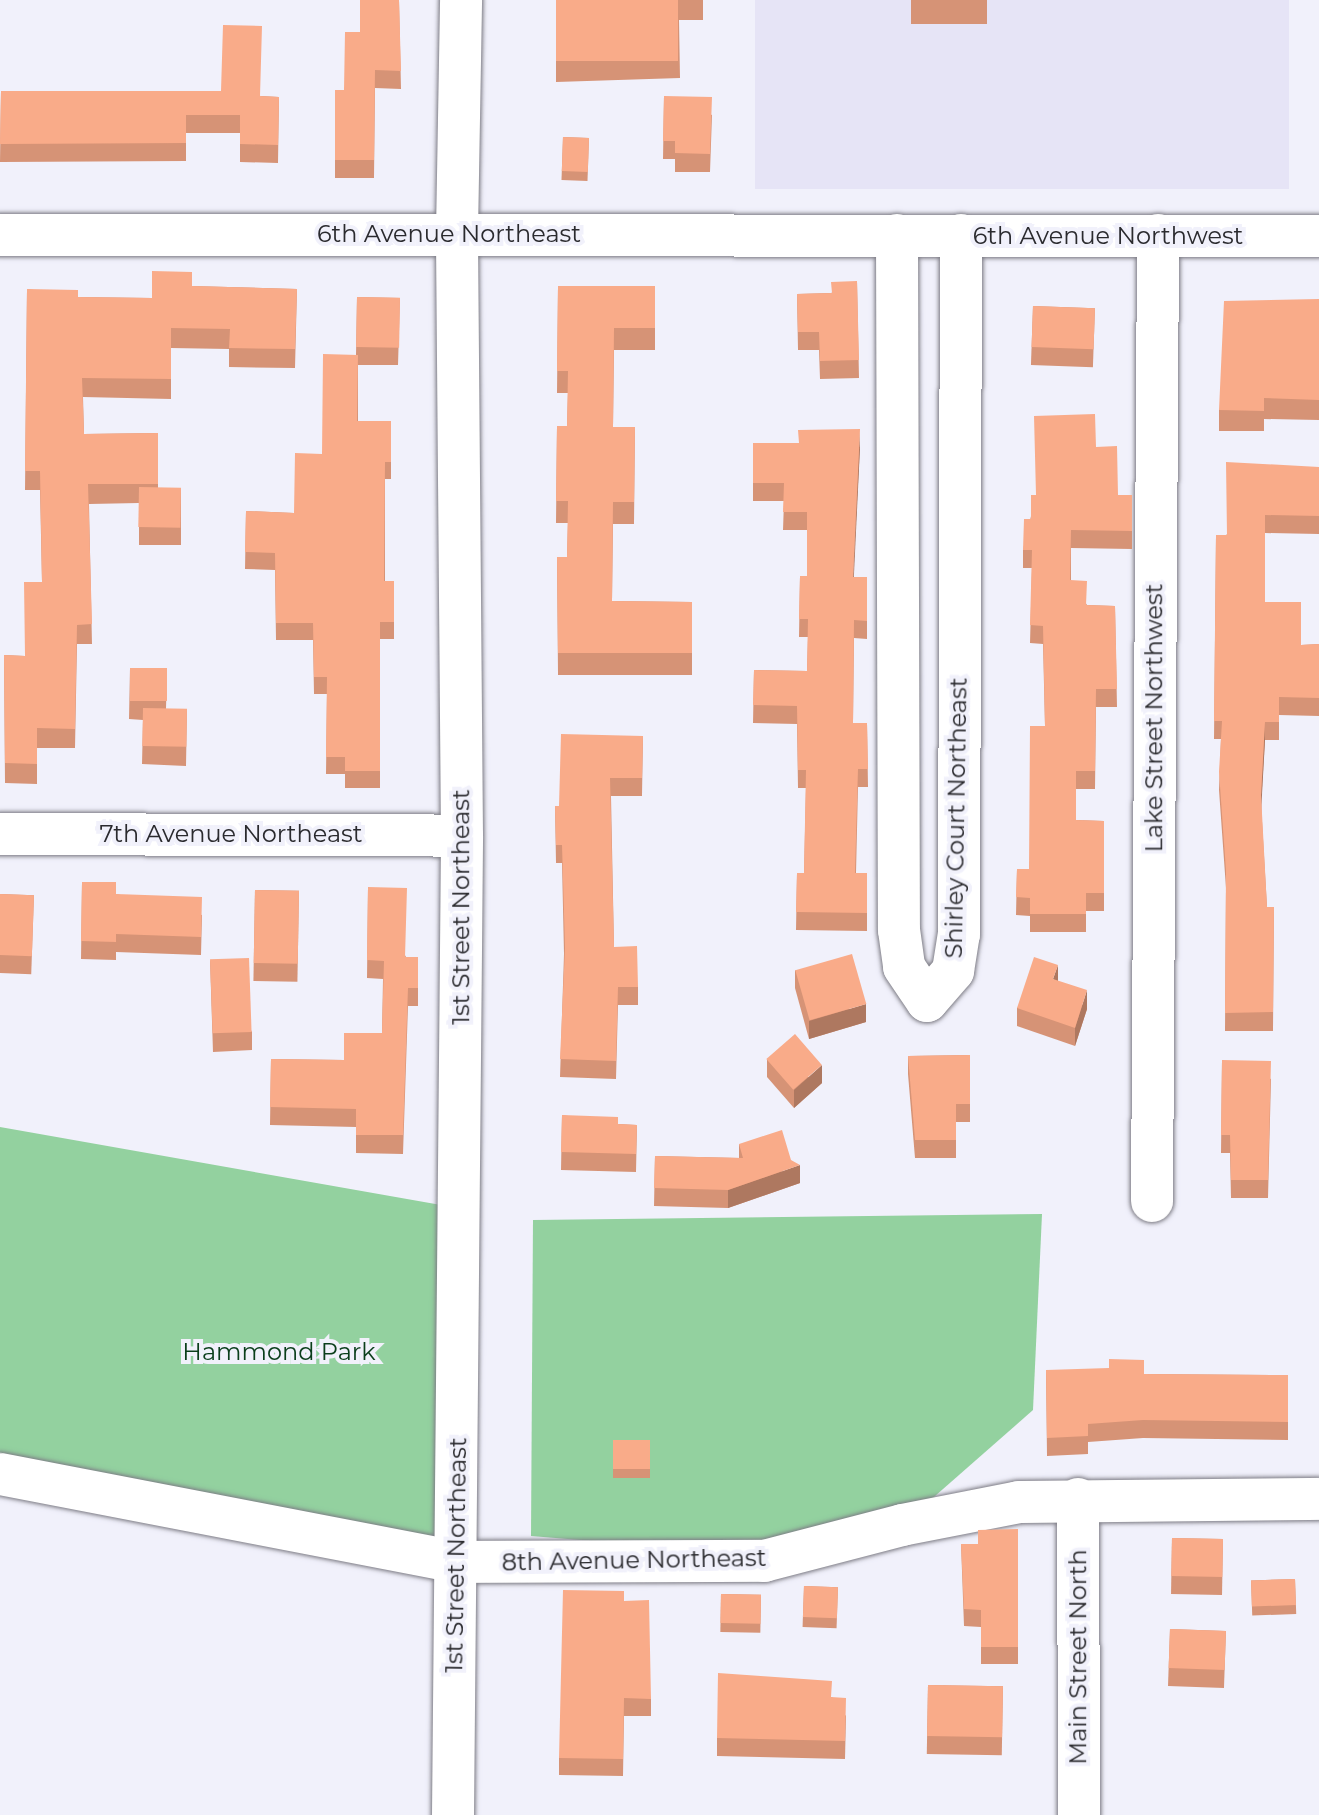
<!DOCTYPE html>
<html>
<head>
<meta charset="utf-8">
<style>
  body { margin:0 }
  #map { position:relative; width:1319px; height:1815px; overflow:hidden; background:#f1f1fb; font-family:Montserrat,sans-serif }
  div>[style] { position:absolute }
  .built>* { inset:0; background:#e6e4f6; transform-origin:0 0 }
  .green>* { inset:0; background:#93d19f }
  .roads { filter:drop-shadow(0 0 2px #7e7d86) drop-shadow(0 0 2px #7e7d86) }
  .minor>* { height:42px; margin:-21px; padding:0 21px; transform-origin:21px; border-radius:21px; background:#fff }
  .wall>* { inset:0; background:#d69376; transform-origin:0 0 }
  .shaded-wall>* { inset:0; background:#ae7860 }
  .building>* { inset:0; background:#f9ab89; transform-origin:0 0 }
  span { translate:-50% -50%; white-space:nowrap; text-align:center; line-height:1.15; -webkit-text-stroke:8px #f1f1fb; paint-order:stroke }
  .street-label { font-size:24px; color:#2a2a2e }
  .park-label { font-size:24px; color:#0a3e1b }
</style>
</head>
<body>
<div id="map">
  <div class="built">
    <div style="left:755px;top:0;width:534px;height:189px"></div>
  </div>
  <div class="green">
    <div style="clip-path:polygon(0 1127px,458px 1208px,457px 1562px,0 1474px)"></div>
    <div style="clip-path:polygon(1042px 1214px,1033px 1410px,902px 1525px,715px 1551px,531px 1536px,533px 1220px)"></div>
  </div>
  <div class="roads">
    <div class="minor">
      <div style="left:0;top:235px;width:1319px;rotate:0.04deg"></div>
      <div style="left:897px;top:235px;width:695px;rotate:89.84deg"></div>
      <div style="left:899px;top:930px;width:37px;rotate:82deg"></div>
      <div style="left:904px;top:967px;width:41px;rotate:55.9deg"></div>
      <div style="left:927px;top:1001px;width:40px;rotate:-49deg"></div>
      <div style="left:953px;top:971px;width:37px;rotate:-81deg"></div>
      <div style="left:959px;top:934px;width:699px;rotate:-89.84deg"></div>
      <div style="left:0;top:834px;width:462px;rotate:0.2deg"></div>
      <div style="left:1152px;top:1201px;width:966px;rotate:-89.64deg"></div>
      <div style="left:0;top:1474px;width:465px;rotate:10.9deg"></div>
      <div style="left:457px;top:1562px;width:307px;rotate:-0.2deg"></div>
      <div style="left:764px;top:1561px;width:143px;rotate:-14.6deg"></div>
      <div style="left:902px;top:1525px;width:119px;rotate:-11.1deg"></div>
      <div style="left:1019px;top:1502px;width:300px;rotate:-0.6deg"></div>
      <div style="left:1078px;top:1499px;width:316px;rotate:89.8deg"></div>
      <div style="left:453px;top:1815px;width:979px;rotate:-89.47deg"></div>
      <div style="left:462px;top:836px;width:603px;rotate:-90.48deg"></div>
      <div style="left:457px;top:233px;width:233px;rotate:-89deg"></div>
    </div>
  </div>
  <div class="wall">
    <div style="clip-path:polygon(399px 0,401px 89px,375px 88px,374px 178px,335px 178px,335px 90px,344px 90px,360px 32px)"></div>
    <div style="clip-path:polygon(556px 0,703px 0,703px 20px,679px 20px,680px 78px,556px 82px)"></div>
    <div style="left:911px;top:0;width:76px;height:24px"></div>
    <div style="clip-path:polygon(1px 91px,221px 91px,261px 96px,279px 97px,278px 163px,240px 162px,240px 133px,186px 133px,186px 161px,0 162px)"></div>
    <div style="clip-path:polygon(664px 96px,712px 115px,710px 172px,675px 172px,675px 159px,663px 159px)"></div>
    <div style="left:563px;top:137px;width:26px;height:43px;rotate:2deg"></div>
    <div style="clip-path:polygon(857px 281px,859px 378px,820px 379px,819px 350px,798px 350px,797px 294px,831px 293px)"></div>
    <div style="clip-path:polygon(192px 286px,297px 289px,295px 368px,229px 367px,229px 349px,171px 348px,171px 399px,83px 397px,84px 434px,158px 433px,158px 488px,181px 488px,181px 545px,139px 545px,139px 503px,89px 504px,92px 644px,77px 644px,75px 748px,37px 748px,37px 784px,5px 783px,4px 655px,25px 656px,42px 582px,40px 490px,25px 490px,27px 289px,78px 297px,152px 298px)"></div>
    <div style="clip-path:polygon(558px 286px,655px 286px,655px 350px,614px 350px,613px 427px,635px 427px,634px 524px,613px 524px,612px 601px,692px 602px,692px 675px,558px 675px,557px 557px,567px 557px,568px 523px,556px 523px,557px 426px,567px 426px,568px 393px,557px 393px)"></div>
    <div style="clip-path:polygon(357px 297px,400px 298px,398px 365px,358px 365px,358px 421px,391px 421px,391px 479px,385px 479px,385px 581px,394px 581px,394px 639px,380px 639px,380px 788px,345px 788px,345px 774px,326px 774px,327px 694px,314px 694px,313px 640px,276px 640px,275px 570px,245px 569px,246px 511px,294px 513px,322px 454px,356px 355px)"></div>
    <div style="clip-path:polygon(1319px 299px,1319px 420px,1264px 419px,1264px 431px,1219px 431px,1219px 410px)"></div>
    <div style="left:1033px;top:306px;width:62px;height:59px;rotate:2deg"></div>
    <div style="clip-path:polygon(753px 443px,860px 447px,853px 577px,867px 577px,867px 639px,854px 638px,853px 723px,867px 723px,868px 787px,858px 787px,856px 873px,867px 873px,867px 931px,796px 930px,797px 873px,804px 873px,806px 788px,798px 788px,797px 724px,753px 723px,754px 670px,807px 671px,808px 637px,799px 637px,800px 576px,807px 576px,807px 530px,783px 530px,784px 501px,753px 501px)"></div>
    <div style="clip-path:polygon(1096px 447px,1118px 495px,1132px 495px,1132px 549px,1071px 548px,1071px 580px,1087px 605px,1115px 606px,1117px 707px,1096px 707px,1095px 789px,1076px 789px,1076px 820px,1104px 821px,1104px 911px,1086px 911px,1086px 932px,1030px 932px,1030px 916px,1016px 915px,1017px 869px,1029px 869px,1045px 726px,1043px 644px,1030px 643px,1032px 568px,1023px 568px,1023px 550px,1036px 495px)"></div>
    <div style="clip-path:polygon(1319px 467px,1319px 534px,1265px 533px,1265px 602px,1301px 645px,1319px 644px,1319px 716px,1279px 715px,1279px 740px,1265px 740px,1261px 804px,1267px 907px,1274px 907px,1273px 1031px,1225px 1031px,1226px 888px,1219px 790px,1221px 739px,1214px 739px,1216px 535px,1226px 535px)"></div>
    <div style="clip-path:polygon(130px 668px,167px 668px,166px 709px,187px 709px,186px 766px,142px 764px,143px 720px,129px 719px)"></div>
    <div style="clip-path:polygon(643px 736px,642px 796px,611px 796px,614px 947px,638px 987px,638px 1005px,618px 1005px,616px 1079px,560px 1077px,564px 954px,562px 863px,556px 863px,555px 806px,559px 806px)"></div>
    <div style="clip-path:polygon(82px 882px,116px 894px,202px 915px,201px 955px,116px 952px,116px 960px,81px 959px)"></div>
    <div style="clip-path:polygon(368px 887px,406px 957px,418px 957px,418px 1006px,408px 1006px,403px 1154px,356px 1153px,356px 1127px,270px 1125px,271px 1059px,344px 1060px,382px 1033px,383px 979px,367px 978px)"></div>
    <div style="left:255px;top:890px;width:44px;height:91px;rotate:1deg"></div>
    <div style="left:0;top:894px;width:34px;height:79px;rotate:2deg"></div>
    <div style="clip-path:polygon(210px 960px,252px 1032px,252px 1050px,213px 1052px)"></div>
    <div style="clip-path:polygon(795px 970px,866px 1022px,809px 1039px,795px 988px)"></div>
    <div style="clip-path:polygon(1058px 981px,1087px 1009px,1075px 1046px,1017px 1026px,1017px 1008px)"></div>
    <div style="clip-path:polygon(970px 1055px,970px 1122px,956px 1122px,956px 1158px,915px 1158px,908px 1074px,908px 1056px)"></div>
    <div style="clip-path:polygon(767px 1059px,822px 1083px,794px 1108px,767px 1077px)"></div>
    <div style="clip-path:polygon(1222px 1060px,1271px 1079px,1268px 1198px,1231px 1198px,1230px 1153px,1221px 1153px)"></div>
    <div style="clip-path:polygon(562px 1115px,618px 1124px,637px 1125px,636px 1172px,561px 1170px)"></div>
    <div style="clip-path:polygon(739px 1144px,800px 1183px,728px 1208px,654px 1206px,655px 1156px,739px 1158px)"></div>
    <div style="clip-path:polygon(1046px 1370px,1144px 1374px,1288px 1375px,1288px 1440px,1143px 1438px,1088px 1442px,1088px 1454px,1047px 1456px)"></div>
    <div style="left:613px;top:1440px;width:37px;height:38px"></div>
    <div style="clip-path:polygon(1018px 1529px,1018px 1664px,981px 1664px,981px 1627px,964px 1626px,961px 1544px,978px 1544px)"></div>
    <div style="left:1172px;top:1538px;width:51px;height:56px;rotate:1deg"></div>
    <div style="left:1295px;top:1579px;width:35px;height:44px;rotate:88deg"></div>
    <div style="left:804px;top:1586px;width:34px;height:41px;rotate:2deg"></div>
    <div style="left:721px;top:1594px;width:40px;height:38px;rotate:1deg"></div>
    <div style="clip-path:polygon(624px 1601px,651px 1699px,651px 1716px,624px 1716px,623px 1776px,559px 1775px,559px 1758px)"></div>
    <div style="left:1170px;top:1629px;width:56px;height:57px;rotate:2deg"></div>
    <div style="left:928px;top:1685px;width:75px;height:69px;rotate:1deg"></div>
    <div style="clip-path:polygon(832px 1697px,846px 1716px,845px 1759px,717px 1756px,717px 1738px)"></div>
  </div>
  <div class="shaded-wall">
    <div style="clip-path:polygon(860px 429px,860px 447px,853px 595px,853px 577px)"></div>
    <div style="clip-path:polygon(1265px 722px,1265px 740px,1261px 813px,1261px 795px)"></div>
    <div style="clip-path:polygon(1058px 965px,1058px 983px,1053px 979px)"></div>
    <div style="clip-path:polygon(1087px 990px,1087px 1009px,1075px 1046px,1075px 1028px)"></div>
    <div style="clip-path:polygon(866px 1004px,866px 1022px,809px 1039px,809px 1021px)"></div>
    <div style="clip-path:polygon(822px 1065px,822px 1083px,794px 1108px,794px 1090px)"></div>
    <div style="clip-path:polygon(800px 1165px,800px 1183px,728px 1208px,728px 1190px)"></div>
  </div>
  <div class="building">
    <div style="clip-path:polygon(360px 0,399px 0,401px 71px,375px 70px,374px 160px,335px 160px,335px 90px,344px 90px,345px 32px,360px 32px)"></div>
    <div style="left:556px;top:0;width:122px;height:61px"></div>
    <div style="clip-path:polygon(223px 25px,262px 26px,260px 96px,279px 97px,278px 145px,240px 144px,240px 115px,186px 115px,186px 143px,0 144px,1px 91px,221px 91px)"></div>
    <div style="clip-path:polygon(664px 96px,712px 97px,710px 154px,675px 153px,675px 141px,663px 141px)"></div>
    <div style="left:563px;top:137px;width:26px;height:34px;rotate:2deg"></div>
    <div style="clip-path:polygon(152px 271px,192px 272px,192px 286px,297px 289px,295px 349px,229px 348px,230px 329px,171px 328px,171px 379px,82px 378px,84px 434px,158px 433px,158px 484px,88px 484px,92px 624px,77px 625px,75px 729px,37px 728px,37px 764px,5px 763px,4px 655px,25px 656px,24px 582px,42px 582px,40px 471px,25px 471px,27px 289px,78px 290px,78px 297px,152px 298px)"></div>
    <div style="clip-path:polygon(857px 281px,859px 360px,820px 361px,819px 332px,798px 332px,797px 294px,832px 293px,831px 282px)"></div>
    <div style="clip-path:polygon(558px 286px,655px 286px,655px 328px,614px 328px,613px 427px,635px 427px,634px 502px,613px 502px,612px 601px,692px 602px,692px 653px,558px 653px,557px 557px,567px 557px,568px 501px,556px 501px,557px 426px,567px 426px,568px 371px,557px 371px)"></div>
    <div style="left:357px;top:297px;width:43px;height:50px;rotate:1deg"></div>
    <div style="clip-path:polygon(1319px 299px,1319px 400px,1264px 398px,1264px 411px,1219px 410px,1224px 301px)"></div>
    <div style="left:1033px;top:306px;width:62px;height:41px;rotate:2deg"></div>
    <div style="clip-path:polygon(323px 354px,358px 355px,357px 421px,391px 421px,391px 462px,385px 462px,384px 581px,394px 581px,394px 622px,380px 622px,380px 771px,345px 771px,345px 757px,326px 757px,327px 677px,314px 677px,313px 623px,276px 623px,275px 553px,245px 552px,246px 511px,294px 513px,295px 453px,322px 454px)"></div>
    <div style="clip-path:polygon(1095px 414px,1096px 447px,1117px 446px,1118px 495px,1132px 495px,1132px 531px,1071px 530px,1070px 580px,1087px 581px,1086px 605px,1115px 606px,1117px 689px,1096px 689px,1095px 771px,1076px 771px,1076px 820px,1104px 821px,1104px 893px,1086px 893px,1086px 914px,1030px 914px,1030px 898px,1016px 897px,1017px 869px,1029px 869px,1030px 726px,1045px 726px,1043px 626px,1030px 625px,1032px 550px,1023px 550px,1024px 519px,1031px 519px,1031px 495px,1036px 495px,1034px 416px)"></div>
    <div style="clip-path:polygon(860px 429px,853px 577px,867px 577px,867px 621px,854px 620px,853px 723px,867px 723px,868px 769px,858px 769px,855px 873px,867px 873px,867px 913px,796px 912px,797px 873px,804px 873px,806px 770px,798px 770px,797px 706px,753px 705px,754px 670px,807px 671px,808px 619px,799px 619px,800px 576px,807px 576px,807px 512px,783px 512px,784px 483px,753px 483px,753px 443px,799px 443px,798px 430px)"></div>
    <div style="clip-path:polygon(1226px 462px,1319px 467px,1319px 516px,1265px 515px,1265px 602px,1301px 602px,1301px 645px,1319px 644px,1319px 698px,1279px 697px,1279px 722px,1265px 722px,1261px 795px,1267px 907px,1274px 907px,1273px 1012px,1225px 1013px,1226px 871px,1219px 772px,1222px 721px,1214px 721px,1216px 535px,1227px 535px)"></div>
    <div style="left:139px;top:487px;width:42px;height:40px;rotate:1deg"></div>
    <div style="left:130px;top:668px;width:37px;height:33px"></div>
    <div style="left:143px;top:708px;width:44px;height:38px;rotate:1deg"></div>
    <div style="clip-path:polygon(561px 734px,643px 736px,642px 778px,610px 778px,614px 947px,637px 946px,638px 987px,618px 987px,616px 1061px,560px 1059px,565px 948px,562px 845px,556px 845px,555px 806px,559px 806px)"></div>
    <div style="clip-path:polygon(82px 882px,116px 882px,116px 894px,202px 897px,201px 937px,116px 934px,116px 942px,81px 941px)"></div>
    <div style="clip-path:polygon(368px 887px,407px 888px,405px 957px,418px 957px,418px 988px,408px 988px,403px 1135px,356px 1135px,356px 1109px,270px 1107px,271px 1059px,344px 1060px,344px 1033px,382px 1033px,384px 961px,367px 960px)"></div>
    <div style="left:255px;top:890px;width:44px;height:73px;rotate:1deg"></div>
    <div style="left:0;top:894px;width:34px;height:61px;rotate:2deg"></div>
    <div style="left:852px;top:954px;width:52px;height:59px;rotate:74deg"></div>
    <div style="clip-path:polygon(1034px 957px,1058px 965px,1053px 979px,1087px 990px,1075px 1028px,1017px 1008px)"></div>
    <div style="left:249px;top:958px;width:74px;height:39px;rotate:88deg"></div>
    <div style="left:795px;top:1034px;width:41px;height:38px;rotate:49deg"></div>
    <div style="clip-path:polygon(970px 1055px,970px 1104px,956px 1104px,956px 1140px,915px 1140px,908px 1056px)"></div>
    <div style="clip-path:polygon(1222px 1060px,1271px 1061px,1268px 1180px,1231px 1180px,1230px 1135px,1221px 1135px)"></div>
    <div style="clip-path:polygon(562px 1115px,618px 1117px,618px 1124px,637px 1125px,636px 1154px,561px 1152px)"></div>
    <div style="clip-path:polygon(782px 1130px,791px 1160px,800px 1165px,728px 1190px,654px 1188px,655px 1156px,743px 1158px,739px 1144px)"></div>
    <div style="clip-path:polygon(1109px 1359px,1144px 1360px,1144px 1374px,1288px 1375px,1288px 1422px,1143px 1420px,1088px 1424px,1088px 1436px,1047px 1438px,1046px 1370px,1109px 1368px)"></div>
    <div style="left:613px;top:1440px;width:37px;height:29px"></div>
    <div style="clip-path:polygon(1018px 1529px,1018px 1647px,981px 1647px,981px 1610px,964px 1609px,961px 1544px,978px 1544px,978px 1530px)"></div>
    <div style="left:1172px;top:1538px;width:51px;height:38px;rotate:1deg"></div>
    <div style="left:1295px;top:1579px;width:26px;height:44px;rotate:88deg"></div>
    <div style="left:804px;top:1586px;width:34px;height:31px;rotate:2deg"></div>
    <div style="clip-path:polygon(563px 1590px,624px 1591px,624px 1601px,649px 1600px,651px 1699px,624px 1698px,623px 1759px,559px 1758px)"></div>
    <div style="left:721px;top:1594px;width:40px;height:29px;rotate:1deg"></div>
    <div style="left:1170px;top:1629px;width:56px;height:39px;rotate:2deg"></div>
    <div style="clip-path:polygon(718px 1673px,832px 1681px,831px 1697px,846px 1698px,845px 1741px,717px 1738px)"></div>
    <div style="left:928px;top:1685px;width:75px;height:51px;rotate:1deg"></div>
  </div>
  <div class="street-label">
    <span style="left:449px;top:234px">6th Avenue Northeast</span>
    <span style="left:1108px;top:236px">6th Avenue Northwest</span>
    <span style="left:1154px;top:718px;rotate:-90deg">Lake Street Northwest</span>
    <span style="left:956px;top:818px;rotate:-89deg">Shirley Court Northeast</span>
    <span style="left:231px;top:834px">7th Avenue Northeast</span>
    <span style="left:461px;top:907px;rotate:-90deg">1st Street Northeast</span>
    <span style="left:456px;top:1555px;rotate:-89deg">1st Street Northeast</span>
    <span style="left:634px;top:1560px;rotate:-1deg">8th Avenue Northeast</span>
    <span style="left:1078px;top:1657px;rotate:-90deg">Main Street North</span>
  </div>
  <div class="park-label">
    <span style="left:279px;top:1352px">Hammond Park</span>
  </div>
</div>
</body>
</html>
